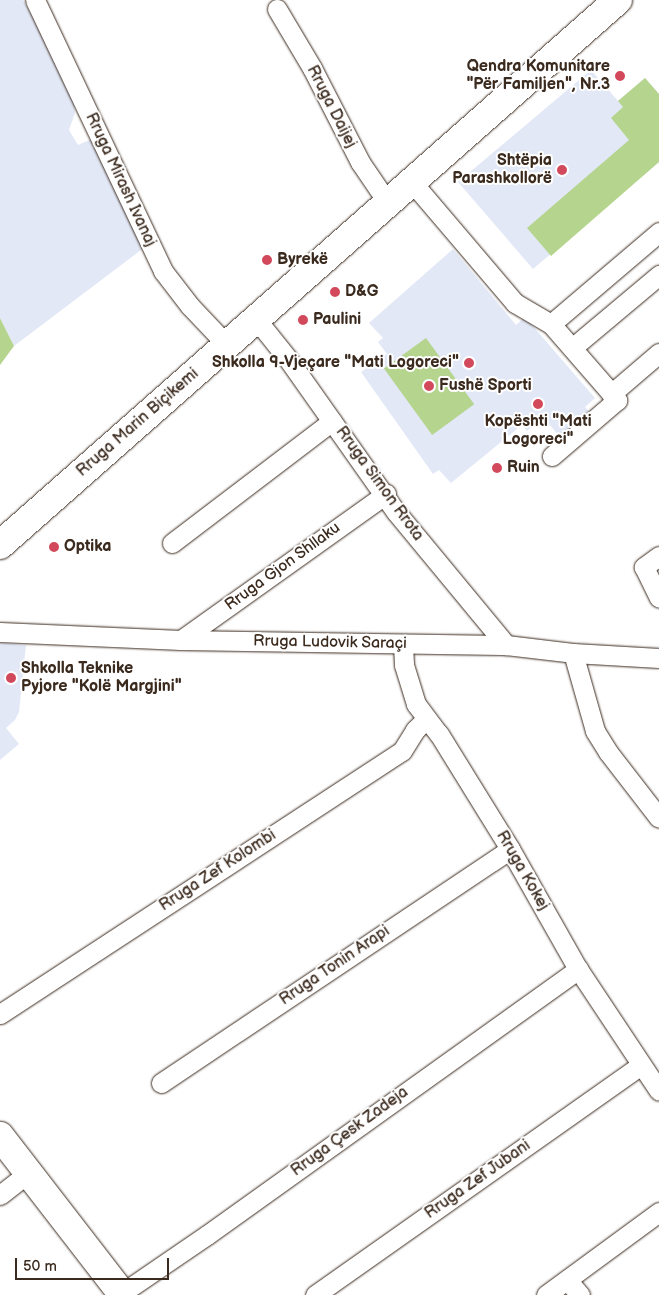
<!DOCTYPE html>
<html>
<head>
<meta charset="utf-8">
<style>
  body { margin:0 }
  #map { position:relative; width:659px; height:1295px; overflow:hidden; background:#fff; font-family:"Balsamiq Sans",sans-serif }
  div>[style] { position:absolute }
  .built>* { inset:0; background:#e2e8f6 }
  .green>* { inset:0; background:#b5d58e; transform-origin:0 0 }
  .roads { filter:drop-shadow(0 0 1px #3b2a1e) drop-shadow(0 0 1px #3b2a1e) }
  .minor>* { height:19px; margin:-9.5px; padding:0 9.5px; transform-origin:9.5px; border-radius:9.5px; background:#fff }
  .secondary>* { height:28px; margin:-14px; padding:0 14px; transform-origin:14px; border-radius:14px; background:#fff }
  .dots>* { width:14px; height:14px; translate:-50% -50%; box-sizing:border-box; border:2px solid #fff; border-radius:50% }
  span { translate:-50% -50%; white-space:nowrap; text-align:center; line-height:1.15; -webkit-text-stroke:4px #fff; paint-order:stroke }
  .poi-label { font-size:16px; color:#3b2a1e; font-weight:700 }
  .right { translate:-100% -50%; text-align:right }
  .left { translate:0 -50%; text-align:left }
  .street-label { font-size:16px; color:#3b2a1e }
  .scale { position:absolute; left:15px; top:1258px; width:154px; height:22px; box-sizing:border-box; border:2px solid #3b2a1e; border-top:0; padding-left:6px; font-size:15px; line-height:18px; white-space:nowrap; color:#3b2a1e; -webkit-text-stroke:4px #fff; paint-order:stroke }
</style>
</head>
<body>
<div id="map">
  <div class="built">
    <div style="clip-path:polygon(0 0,23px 0,35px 21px,74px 104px,75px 113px,69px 130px,78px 145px,94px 138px,145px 247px,14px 346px,0 318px)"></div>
    <div style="clip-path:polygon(591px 70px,618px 101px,645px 78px,659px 94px,659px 162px,533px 269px,458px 182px)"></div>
    <div style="clip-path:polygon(453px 249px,516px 325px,525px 317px,595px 398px,585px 407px,592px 415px,562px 440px,550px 425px,534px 425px,527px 431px,522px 425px,451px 483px,439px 470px,433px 474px,361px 372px,387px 354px,378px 342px,383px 338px,369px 323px)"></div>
    <div style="clip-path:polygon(0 643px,26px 645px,19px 712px,15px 720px,6px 728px,19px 744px,0 760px)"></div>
  </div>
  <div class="green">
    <div style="clip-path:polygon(645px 78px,659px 94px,659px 162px,551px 256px,527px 228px,629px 140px,611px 118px,623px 107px,618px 101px)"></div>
    <div style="clip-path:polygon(0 318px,14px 346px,0 365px)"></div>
    <div style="left:426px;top:338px;width:82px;height:52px;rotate:54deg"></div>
  </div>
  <div class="roads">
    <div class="minor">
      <div style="left:35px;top:0;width:300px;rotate:64.7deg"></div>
      <div style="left:163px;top:271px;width:44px;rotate:52.4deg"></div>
      <div style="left:190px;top:306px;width:54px;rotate:46.5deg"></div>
      <div style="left:277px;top:9px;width:69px;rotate:59.3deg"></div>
      <div style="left:312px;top:68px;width:106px;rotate:62.9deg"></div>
      <div style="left:360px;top:162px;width:50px;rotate:55.7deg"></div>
      <div style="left:412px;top:182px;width:159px;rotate:49.6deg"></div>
      <div style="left:515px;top:303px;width:42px;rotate:30.3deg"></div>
      <div style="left:551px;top:324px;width:101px;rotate:49deg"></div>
      <div style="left:617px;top:400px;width:86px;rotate:139.3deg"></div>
      <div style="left:256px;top:319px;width:51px;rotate:51.3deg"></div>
      <div style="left:288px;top:359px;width:187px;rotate:54.8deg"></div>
      <div style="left:396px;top:512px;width:173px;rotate:50.4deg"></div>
      <div style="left:551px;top:324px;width:142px;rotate:-40.4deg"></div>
      <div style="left:572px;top:348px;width:114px;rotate:-40deg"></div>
      <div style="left:611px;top:394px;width:63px;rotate:-40.5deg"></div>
      <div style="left:172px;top:543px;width:201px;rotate:-37.3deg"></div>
      <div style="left:659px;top:556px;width:19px;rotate:144deg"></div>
      <div style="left:644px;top:567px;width:34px;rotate:64deg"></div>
      <div style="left:0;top:632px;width:181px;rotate:2.5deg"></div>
      <div style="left:181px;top:640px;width:325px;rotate:0.9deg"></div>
      <div style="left:506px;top:645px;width:67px;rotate:6.8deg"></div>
      <div style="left:573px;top:653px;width:86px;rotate:3.3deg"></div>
      <div style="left:181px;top:640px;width:252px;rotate:-35.5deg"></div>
      <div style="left:403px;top:645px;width:20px;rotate:87deg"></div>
      <div style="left:404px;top:665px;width:41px;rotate:72.9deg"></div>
      <div style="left:416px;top:704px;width:38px;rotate:53deg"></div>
      <div style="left:439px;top:734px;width:135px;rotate:58.3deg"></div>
      <div style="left:510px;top:849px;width:138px;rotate:60.5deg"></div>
      <div style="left:578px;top:969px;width:146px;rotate:56.4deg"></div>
      <div style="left:573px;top:653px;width:81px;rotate:74.2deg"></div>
      <div style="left:595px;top:731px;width:25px;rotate:58deg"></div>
      <div style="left:608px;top:752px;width:83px;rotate:52.3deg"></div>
      <div style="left:0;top:1014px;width:480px;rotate:-33.2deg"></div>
      <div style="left:402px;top:751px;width:25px;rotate:-58deg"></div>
      <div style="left:415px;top:730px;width:16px;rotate:-45deg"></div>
      <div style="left:161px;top:1083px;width:420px;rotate:-33.8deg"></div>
      <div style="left:0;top:1195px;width:36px;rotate:-38deg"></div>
      <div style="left:567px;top:1280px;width:20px;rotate:49deg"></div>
      <div style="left:122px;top:1293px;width:103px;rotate:-34.3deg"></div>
      <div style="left:207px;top:1235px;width:457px;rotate:-35.6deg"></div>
      <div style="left:315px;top:1295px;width:399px;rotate:-35.2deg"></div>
      <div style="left:546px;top:1295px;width:140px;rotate:-36.3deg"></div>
    </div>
    <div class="secondary">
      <div style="left:0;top:545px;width:824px;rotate:-41.41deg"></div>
      <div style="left:0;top:1136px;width:201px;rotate:52.3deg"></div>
    </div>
  </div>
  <div class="dots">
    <div style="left:620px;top:76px;background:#d1495b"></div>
    <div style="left:562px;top:170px;background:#d1495b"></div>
    <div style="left:267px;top:260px;background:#d1495b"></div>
    <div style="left:335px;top:292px;background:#d1495b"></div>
    <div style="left:303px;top:320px;background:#d1495b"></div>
    <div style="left:469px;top:363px;background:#d1495b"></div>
    <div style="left:429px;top:386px;background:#d1495b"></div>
    <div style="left:538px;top:404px;background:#d1495b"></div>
    <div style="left:497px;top:468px;background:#d1495b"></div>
    <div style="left:54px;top:547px;background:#d1495b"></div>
    <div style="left:11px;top:678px;background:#d1495b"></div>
  </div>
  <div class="poi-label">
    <span class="right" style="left:610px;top:76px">Qendra Komunitare<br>"Për Familjen", Nr.3</span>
    <span class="right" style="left:552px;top:170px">Shtëpia<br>Parashkollorë</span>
    <span class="left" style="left:277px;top:260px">Byrekë</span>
    <span class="left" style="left:345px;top:292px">D&amp;G</span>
    <span class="left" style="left:313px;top:320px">Paulini</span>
    <span class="right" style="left:459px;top:363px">Shkolla 9-Vjeçare "Mati Logoreci"</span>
    <span class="left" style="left:439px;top:386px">Fushë Sporti</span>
    <span style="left:538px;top:431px">Kopështi "Mati<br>Logoreci"</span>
    <span class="left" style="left:507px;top:468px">Ruin</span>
    <span class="left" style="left:64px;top:547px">Optika</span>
    <span class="left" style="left:21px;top:678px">Shkolla Teknike<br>Pyjore "Kolë Margjini"</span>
  </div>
  <div class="street-label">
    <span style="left:331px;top:107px;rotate:63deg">Rruga Daijej</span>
    <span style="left:120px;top:180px;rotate:65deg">Rruga Mirash Ivanaj</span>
    <span style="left:138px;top:423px;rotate:-41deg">Rruga Marin Biçikemi</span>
    <span style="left:379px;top:484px;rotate:54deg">Rruga Simon Rrota</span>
    <span style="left:283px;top:567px;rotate:-36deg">Rruga Gjon Shllaku</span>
    <span style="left:330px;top:643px;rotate:1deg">Rruga Ludovik Saraçi</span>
    <span style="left:218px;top:871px;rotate:-33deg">Rruga Zef Kolombi</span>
    <span style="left:522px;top:871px;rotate:60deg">Rruga Kokej</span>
    <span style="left:335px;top:966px;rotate:-34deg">Rruga Tonin Arapi</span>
    <span style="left:350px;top:1132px;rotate:-36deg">Rruga Çesk Zadeja</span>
    <span style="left:478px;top:1180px;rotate:-35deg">Rruga Zef Jubani</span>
  </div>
  <div class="scale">50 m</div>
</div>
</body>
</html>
